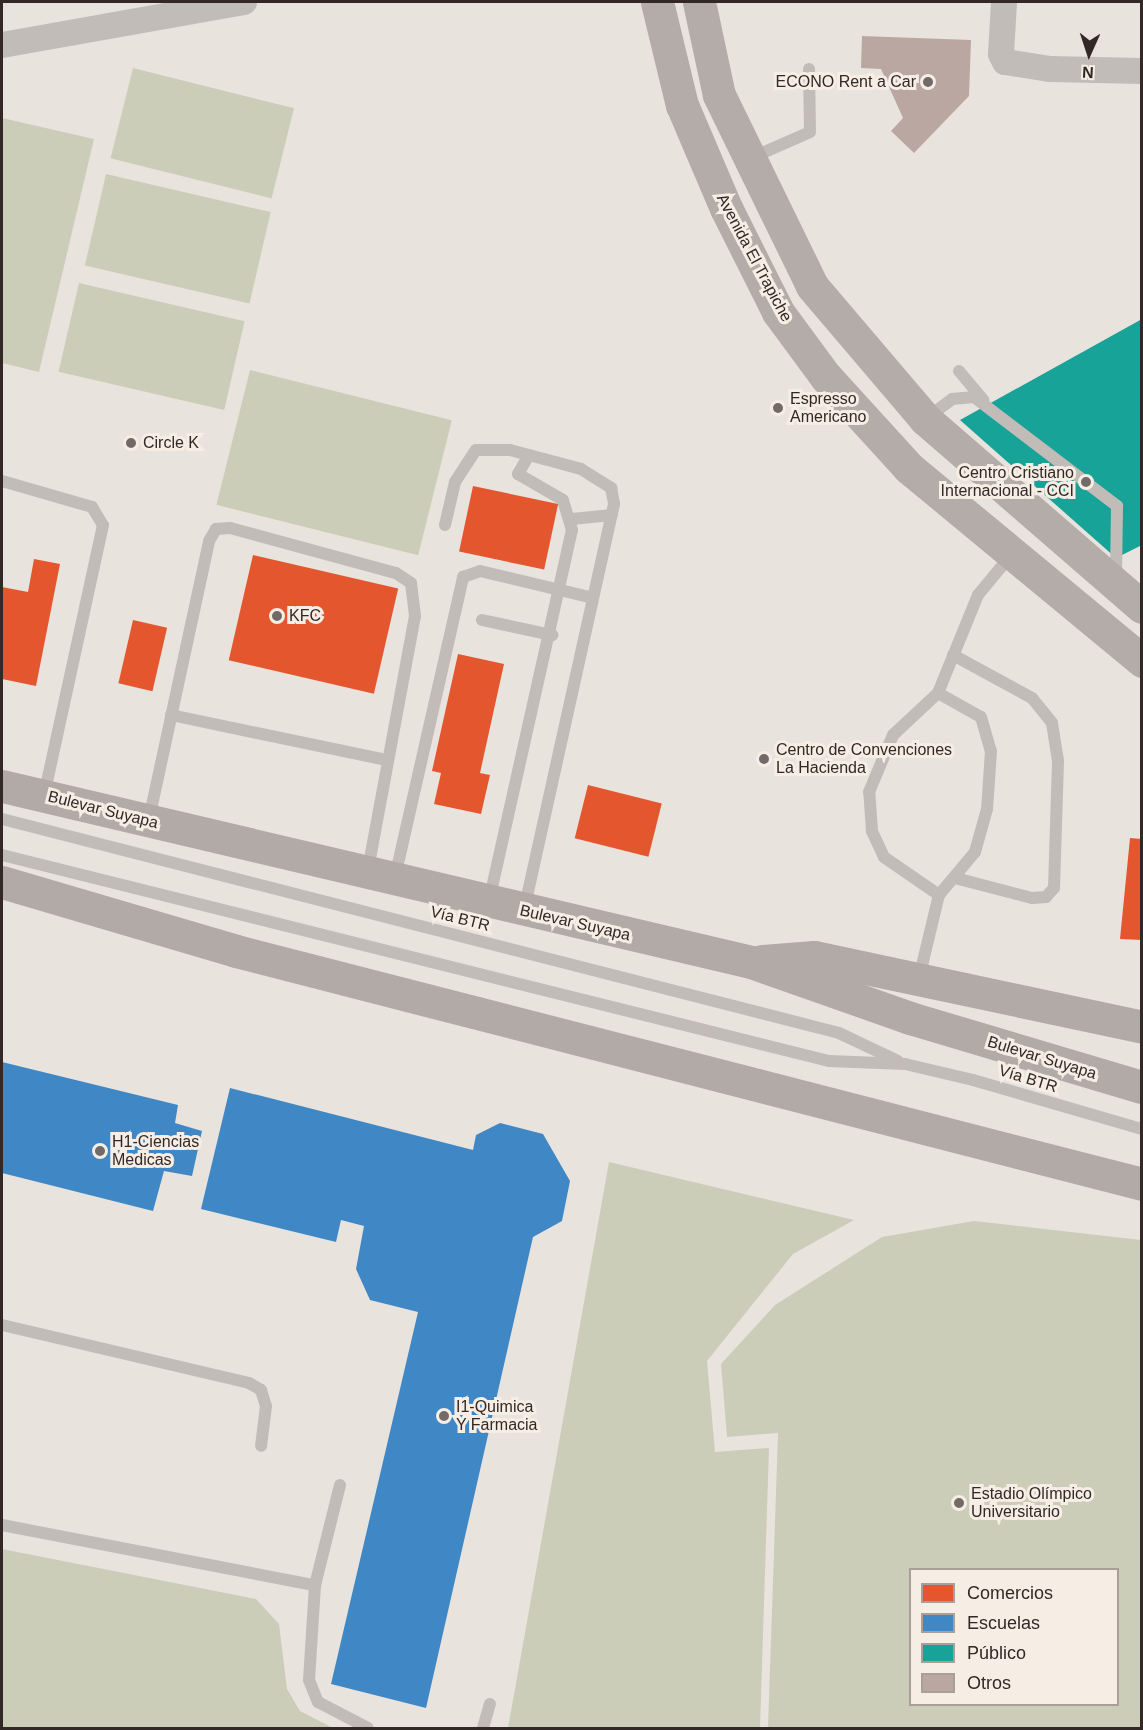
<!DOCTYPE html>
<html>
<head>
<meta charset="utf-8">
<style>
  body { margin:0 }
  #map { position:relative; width:1143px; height:1730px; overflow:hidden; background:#e9e3de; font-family:Helvetica,sans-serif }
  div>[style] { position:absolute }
  .green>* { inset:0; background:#cbcdb9; transform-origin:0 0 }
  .shops>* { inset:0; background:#e4572e; transform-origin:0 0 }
  .schools>* { inset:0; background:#3f88c5 }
  .public>* { inset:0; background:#17a398 }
  .building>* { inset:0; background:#bba7a2 }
  .lane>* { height:12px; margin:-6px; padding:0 6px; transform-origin:6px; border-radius:6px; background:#c2bcb8 }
  .street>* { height:26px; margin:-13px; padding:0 13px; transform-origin:13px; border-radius:13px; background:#c2bcb8 }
  .secondary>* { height:33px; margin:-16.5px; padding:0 16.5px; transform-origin:16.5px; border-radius:16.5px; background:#b3aca8 }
  .primary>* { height:33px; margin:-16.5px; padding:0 16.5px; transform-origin:16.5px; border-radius:16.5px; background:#b1aaa7 }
  .dots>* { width:16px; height:16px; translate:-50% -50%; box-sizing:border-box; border:3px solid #f6ede5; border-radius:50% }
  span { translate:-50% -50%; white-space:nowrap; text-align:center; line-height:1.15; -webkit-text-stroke:6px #f6ede5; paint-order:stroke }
  .poi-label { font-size:16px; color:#322927 }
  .right { translate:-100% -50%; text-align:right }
  .left { translate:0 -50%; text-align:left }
  .street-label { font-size:16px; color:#322927 }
  .frame { position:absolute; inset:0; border:3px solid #322927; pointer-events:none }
  .legend { position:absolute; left:909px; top:1568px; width:210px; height:138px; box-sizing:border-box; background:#f6ede5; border:2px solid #a89f99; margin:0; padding:8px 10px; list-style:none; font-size:18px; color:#322927 }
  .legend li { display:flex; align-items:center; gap:12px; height:30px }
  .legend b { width:30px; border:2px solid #a89f99 }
  .north { position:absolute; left:1059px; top:24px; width:60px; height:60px; -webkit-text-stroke:4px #f6ede5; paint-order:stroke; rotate:183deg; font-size:16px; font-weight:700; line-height:24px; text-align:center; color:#322927 }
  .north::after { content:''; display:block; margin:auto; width:21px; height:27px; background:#322927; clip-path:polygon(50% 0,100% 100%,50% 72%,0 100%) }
</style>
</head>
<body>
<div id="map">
  <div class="green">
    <div style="left:133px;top:68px;width:166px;height:93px;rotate:14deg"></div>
    <div style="clip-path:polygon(2px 118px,94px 139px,39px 372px,2px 363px)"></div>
    <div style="left:106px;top:174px;width:169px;height:94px;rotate:13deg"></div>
    <div style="left:79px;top:283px;width:170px;height:91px;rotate:13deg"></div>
    <div style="left:250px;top:370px;width:208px;height:139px;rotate:14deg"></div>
    <div style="clip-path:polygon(609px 1162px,854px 1220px,793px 1254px,707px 1361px,715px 1452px,769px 1448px,760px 1728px,508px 1728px)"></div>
    <div style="clip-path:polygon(evenodd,974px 1221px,1141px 1240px,1141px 1728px,768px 1728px,778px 1433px,727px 1437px,721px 1364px,775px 1305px,882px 1237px,974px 1221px,910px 1570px,1118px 1570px,1118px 1704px,910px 1704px,910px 1570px)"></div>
    <div style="clip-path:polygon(2px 1549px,256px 1599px,279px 1624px,287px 1689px,300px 1711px,333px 1728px,2px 1728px)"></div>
  </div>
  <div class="shops">
    <div style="left:473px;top:486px;width:87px;height:67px;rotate:12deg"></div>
    <div style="left:253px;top:555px;width:149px;height:108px;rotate:13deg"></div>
    <div style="clip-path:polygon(34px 559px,60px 564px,36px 686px,2px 679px,2px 587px,28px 592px)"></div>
    <div style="left:133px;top:620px;width:35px;height:65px;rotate:13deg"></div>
    <div style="clip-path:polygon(458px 654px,504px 664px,480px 773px,490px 775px,481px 814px,434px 804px,441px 773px,432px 771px)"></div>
    <div style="left:588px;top:785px;width:76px;height:55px;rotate:14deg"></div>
    <div style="clip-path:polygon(1130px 838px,1142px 839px,1142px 940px,1120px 939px)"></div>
  </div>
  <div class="schools">
    <div style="clip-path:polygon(2px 1062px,178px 1105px,175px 1123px,202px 1131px,192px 1176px,164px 1171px,153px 1211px,2px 1173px)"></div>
    <div style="clip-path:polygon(230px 1088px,473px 1150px,476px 1135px,500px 1123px,543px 1134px,570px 1181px,562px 1221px,533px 1237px,426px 1708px,331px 1684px,418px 1312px,370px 1300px,356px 1269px,364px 1226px,341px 1220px,336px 1242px,201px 1209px)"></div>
  </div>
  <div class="public">
    <div style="clip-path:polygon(1142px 319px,1142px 545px,1116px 558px,960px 420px)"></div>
  </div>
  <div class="building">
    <div style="clip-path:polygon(862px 36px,971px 40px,969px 96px,914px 153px,891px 131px,903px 118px,881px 69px,861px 68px)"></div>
  </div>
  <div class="lane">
    <div style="left:751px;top:158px;width:64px;rotate:-23.8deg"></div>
    <div style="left:810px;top:132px;width:63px;rotate:-90.9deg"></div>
    <div style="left:959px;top:371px;width:38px;rotate:50deg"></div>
    <div style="left:927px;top:418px;width:31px;rotate:-37deg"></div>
    <div style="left:952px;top:399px;width:22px;rotate:-5deg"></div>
    <div style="left:974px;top:397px;width:180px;rotate:37.3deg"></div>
    <div style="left:1117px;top:506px;width:72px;rotate:90.8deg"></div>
    <div style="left:2px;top:481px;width:94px;rotate:16.1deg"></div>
    <div style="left:92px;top:507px;width:21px;rotate:59deg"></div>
    <div style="left:103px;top:525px;width:276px;rotate:102.3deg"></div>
    <div style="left:572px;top:519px;width:40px;rotate:-5.7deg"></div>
    <div style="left:445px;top:525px;width:44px;rotate:-76.9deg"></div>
    <div style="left:455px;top:482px;width:38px;rotate:-57deg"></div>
    <div style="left:476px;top:450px;width:34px"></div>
    <div style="left:510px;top:450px;width:35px;rotate:15deg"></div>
    <div style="left:544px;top:459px;width:38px;rotate:15deg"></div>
    <div style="left:581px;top:469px;width:36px;rotate:32deg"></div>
    <div style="left:611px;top:488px;width:16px;rotate:79deg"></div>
    <div style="left:614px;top:504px;width:412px;rotate:102.5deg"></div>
    <div style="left:482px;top:620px;width:72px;rotate:12.1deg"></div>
    <div style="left:953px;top:655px;width:90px;rotate:28.6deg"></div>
    <div style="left:1032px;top:698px;width:32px;rotate:51deg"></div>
    <div style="left:1052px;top:723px;width:38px;rotate:81deg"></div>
    <div style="left:1058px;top:761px;width:127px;rotate:91.8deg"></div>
    <div style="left:1054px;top:888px;width:12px;rotate:132deg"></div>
    <div style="left:1046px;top:897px;width:14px;rotate:176deg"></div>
    <div style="left:1032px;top:898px;width:80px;rotate:-165.4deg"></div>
    <div style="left:938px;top:693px;width:49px;rotate:29.2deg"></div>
    <div style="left:981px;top:717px;width:35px;rotate:74deg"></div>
    <div style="left:991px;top:751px;width:58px;rotate:93.9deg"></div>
    <div style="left:987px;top:809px;width:45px;rotate:105.6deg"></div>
    <div style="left:975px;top:852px;width:56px;rotate:129.9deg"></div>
    <div style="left:171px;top:715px;width:221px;rotate:11.8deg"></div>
    <div style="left:2px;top:819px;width:864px;rotate:14.34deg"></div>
    <div style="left:839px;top:1033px;width:65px;rotate:25.4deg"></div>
    <div style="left:149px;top:819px;width:284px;rotate:-77.8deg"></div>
    <div style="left:209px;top:541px;width:14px;rotate:-60deg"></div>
    <div style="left:216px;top:529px;width:14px;rotate:-4deg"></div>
    <div style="left:230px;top:528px;width:172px;rotate:15.2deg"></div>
    <div style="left:396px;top:573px;width:18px;rotate:34deg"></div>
    <div style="left:411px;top:583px;width:33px;rotate:83deg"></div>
    <div style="left:415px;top:616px;width:258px;rotate:100.5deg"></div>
    <div style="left:2px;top:855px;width:852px;rotate:13.99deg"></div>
    <div style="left:829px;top:1061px;width:76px;rotate:2.3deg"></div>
    <div style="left:905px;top:1064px;width:70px;rotate:13.2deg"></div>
    <div style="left:973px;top:1080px;width:176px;rotate:16.2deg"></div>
    <div style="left:395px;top:877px;width:308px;rotate:-77.2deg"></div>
    <div style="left:463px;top:577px;width:18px;rotate:-19deg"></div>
    <div style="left:480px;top:571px;width:116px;rotate:13.4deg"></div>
    <div style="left:489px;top:901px;width:380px;rotate:-77.4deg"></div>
    <div style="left:572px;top:530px;width:31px;rotate:-107deg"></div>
    <div style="left:563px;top:500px;width:52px;rotate:-150deg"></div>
    <div style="left:518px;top:474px;width:22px;rotate:-60deg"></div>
    <div style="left:919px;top:978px;width:85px;rotate:-76.5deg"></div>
    <div style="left:939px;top:895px;width:67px;rotate:-145.4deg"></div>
    <div style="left:884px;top:857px;width:29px;rotate:-115deg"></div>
    <div style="left:872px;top:831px;width:39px;rotate:-94deg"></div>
    <div style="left:869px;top:792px;width:62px;rotate:-67.2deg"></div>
    <div style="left:893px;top:735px;width:62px;rotate:-43deg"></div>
    <div style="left:938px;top:693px;width:106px;rotate:-67.8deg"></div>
    <div style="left:978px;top:595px;width:52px;rotate:-50.5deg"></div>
    <div style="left:2px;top:1325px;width:254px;rotate:13.2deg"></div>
    <div style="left:249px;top:1383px;width:14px;rotate:30deg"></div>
    <div style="left:261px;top:1390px;width:17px;rotate:73deg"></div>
    <div style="left:266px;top:1406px;width:40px;rotate:97.1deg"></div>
    <div style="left:340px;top:1485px;width:103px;rotate:104deg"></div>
    <div style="left:315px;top:1585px;width:95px;rotate:93.6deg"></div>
    <div style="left:309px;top:1680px;width:24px;rotate:68deg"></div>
    <div style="left:318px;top:1702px;width:56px;rotate:27.5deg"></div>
    <div style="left:2px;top:1525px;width:319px;rotate:10.9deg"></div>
    <div style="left:483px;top:1728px;width:25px;rotate:-74deg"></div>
  </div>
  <div class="street">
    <div style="left:1004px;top:2px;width:52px;rotate:93.3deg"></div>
    <div style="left:1001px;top:54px;width:9px;rotate:63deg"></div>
    <div style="left:1005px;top:62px;width:46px;rotate:8.8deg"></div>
    <div style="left:1050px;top:69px;width:92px;rotate:1.2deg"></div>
    <div style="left:2px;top:45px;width:246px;rotate:-10.1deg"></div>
  </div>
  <div class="secondary">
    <div style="left:657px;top:2px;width:106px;rotate:76.4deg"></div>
    <div style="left:682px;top:105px;width:112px;rotate:66.9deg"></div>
    <div style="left:726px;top:208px;width:116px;rotate:63.4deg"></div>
    <div style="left:778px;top:312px;width:81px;rotate:53.6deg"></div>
    <div style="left:826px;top:377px;width:123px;rotate:47.6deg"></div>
    <div style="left:909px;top:468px;width:303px;rotate:39.6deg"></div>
    <div style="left:699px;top:2px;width:95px;rotate:77.9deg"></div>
    <div style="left:719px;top:95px;width:212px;rotate:64deg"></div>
    <div style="left:812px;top:286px;width:175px;rotate:49.6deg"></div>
    <div style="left:925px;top:419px;width:287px;rotate:40.9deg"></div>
  </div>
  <div class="primary">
    <div style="left:2px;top:786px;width:769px;rotate:13.22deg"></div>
    <div style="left:751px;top:962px;width:169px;rotate:19.4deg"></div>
    <div style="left:910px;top:1018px;width:242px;rotate:16.6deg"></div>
    <div style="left:2px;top:882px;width:244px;rotate:16.4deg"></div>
    <div style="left:236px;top:951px;width:935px;rotate:14.42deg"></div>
    <div style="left:762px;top:961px;width:52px;rotate:-4.4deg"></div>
    <div style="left:814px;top:957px;width:335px;rotate:12deg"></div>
  </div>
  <div class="dots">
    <div style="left:928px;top:82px;background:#726a67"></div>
    <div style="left:778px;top:408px;background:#726a67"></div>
    <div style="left:131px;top:443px;background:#726a67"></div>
    <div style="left:1086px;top:482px;background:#726a67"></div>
    <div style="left:277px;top:616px;background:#726a67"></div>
    <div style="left:764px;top:759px;background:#726a67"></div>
    <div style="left:100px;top:1151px;background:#726a67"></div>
    <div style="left:444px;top:1416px;background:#726a67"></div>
    <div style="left:959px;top:1503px;background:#726a67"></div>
  </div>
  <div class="poi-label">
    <span class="right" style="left:916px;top:82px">ECONO Rent a Car</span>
    <span class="left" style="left:790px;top:408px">Espresso<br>Americano</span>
    <span class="left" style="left:143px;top:443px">Circle K</span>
    <span class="right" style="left:1074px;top:482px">Centro Cristiano<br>Internacional - CCI</span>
    <span class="left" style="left:289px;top:616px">KFC</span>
    <span class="left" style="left:776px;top:759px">Centro de Convenciones<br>La Hacienda</span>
    <span class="left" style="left:112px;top:1151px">H1-Ciencias<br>Medicas</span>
    <span class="left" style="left:456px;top:1416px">I1-Quimica<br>Y Farmacia</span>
    <span class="left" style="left:971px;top:1503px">Estadio Olímpico<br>Universitario</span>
  </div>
  <div class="street-label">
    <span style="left:754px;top:258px;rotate:62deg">Avenida El Trapiche</span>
    <span style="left:103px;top:810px;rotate:14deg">Bulevar Suyapa</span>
    <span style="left:460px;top:919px;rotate:14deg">Vía BTR</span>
    <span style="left:575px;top:923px;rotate:13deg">Bulevar Suyapa</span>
    <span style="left:1042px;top:1058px;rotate:17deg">Bulevar Suyapa</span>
    <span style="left:1028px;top:1079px;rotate:17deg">Vía BTR</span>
  </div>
  <div class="frame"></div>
  <ul class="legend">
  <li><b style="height:16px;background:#e4572e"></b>Comercios</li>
  <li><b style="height:16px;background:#3f88c5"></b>Escuelas</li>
  <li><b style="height:16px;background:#17a398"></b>Público</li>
  <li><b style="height:16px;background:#bba7a2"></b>Otros</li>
  </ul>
  <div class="north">N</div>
</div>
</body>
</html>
